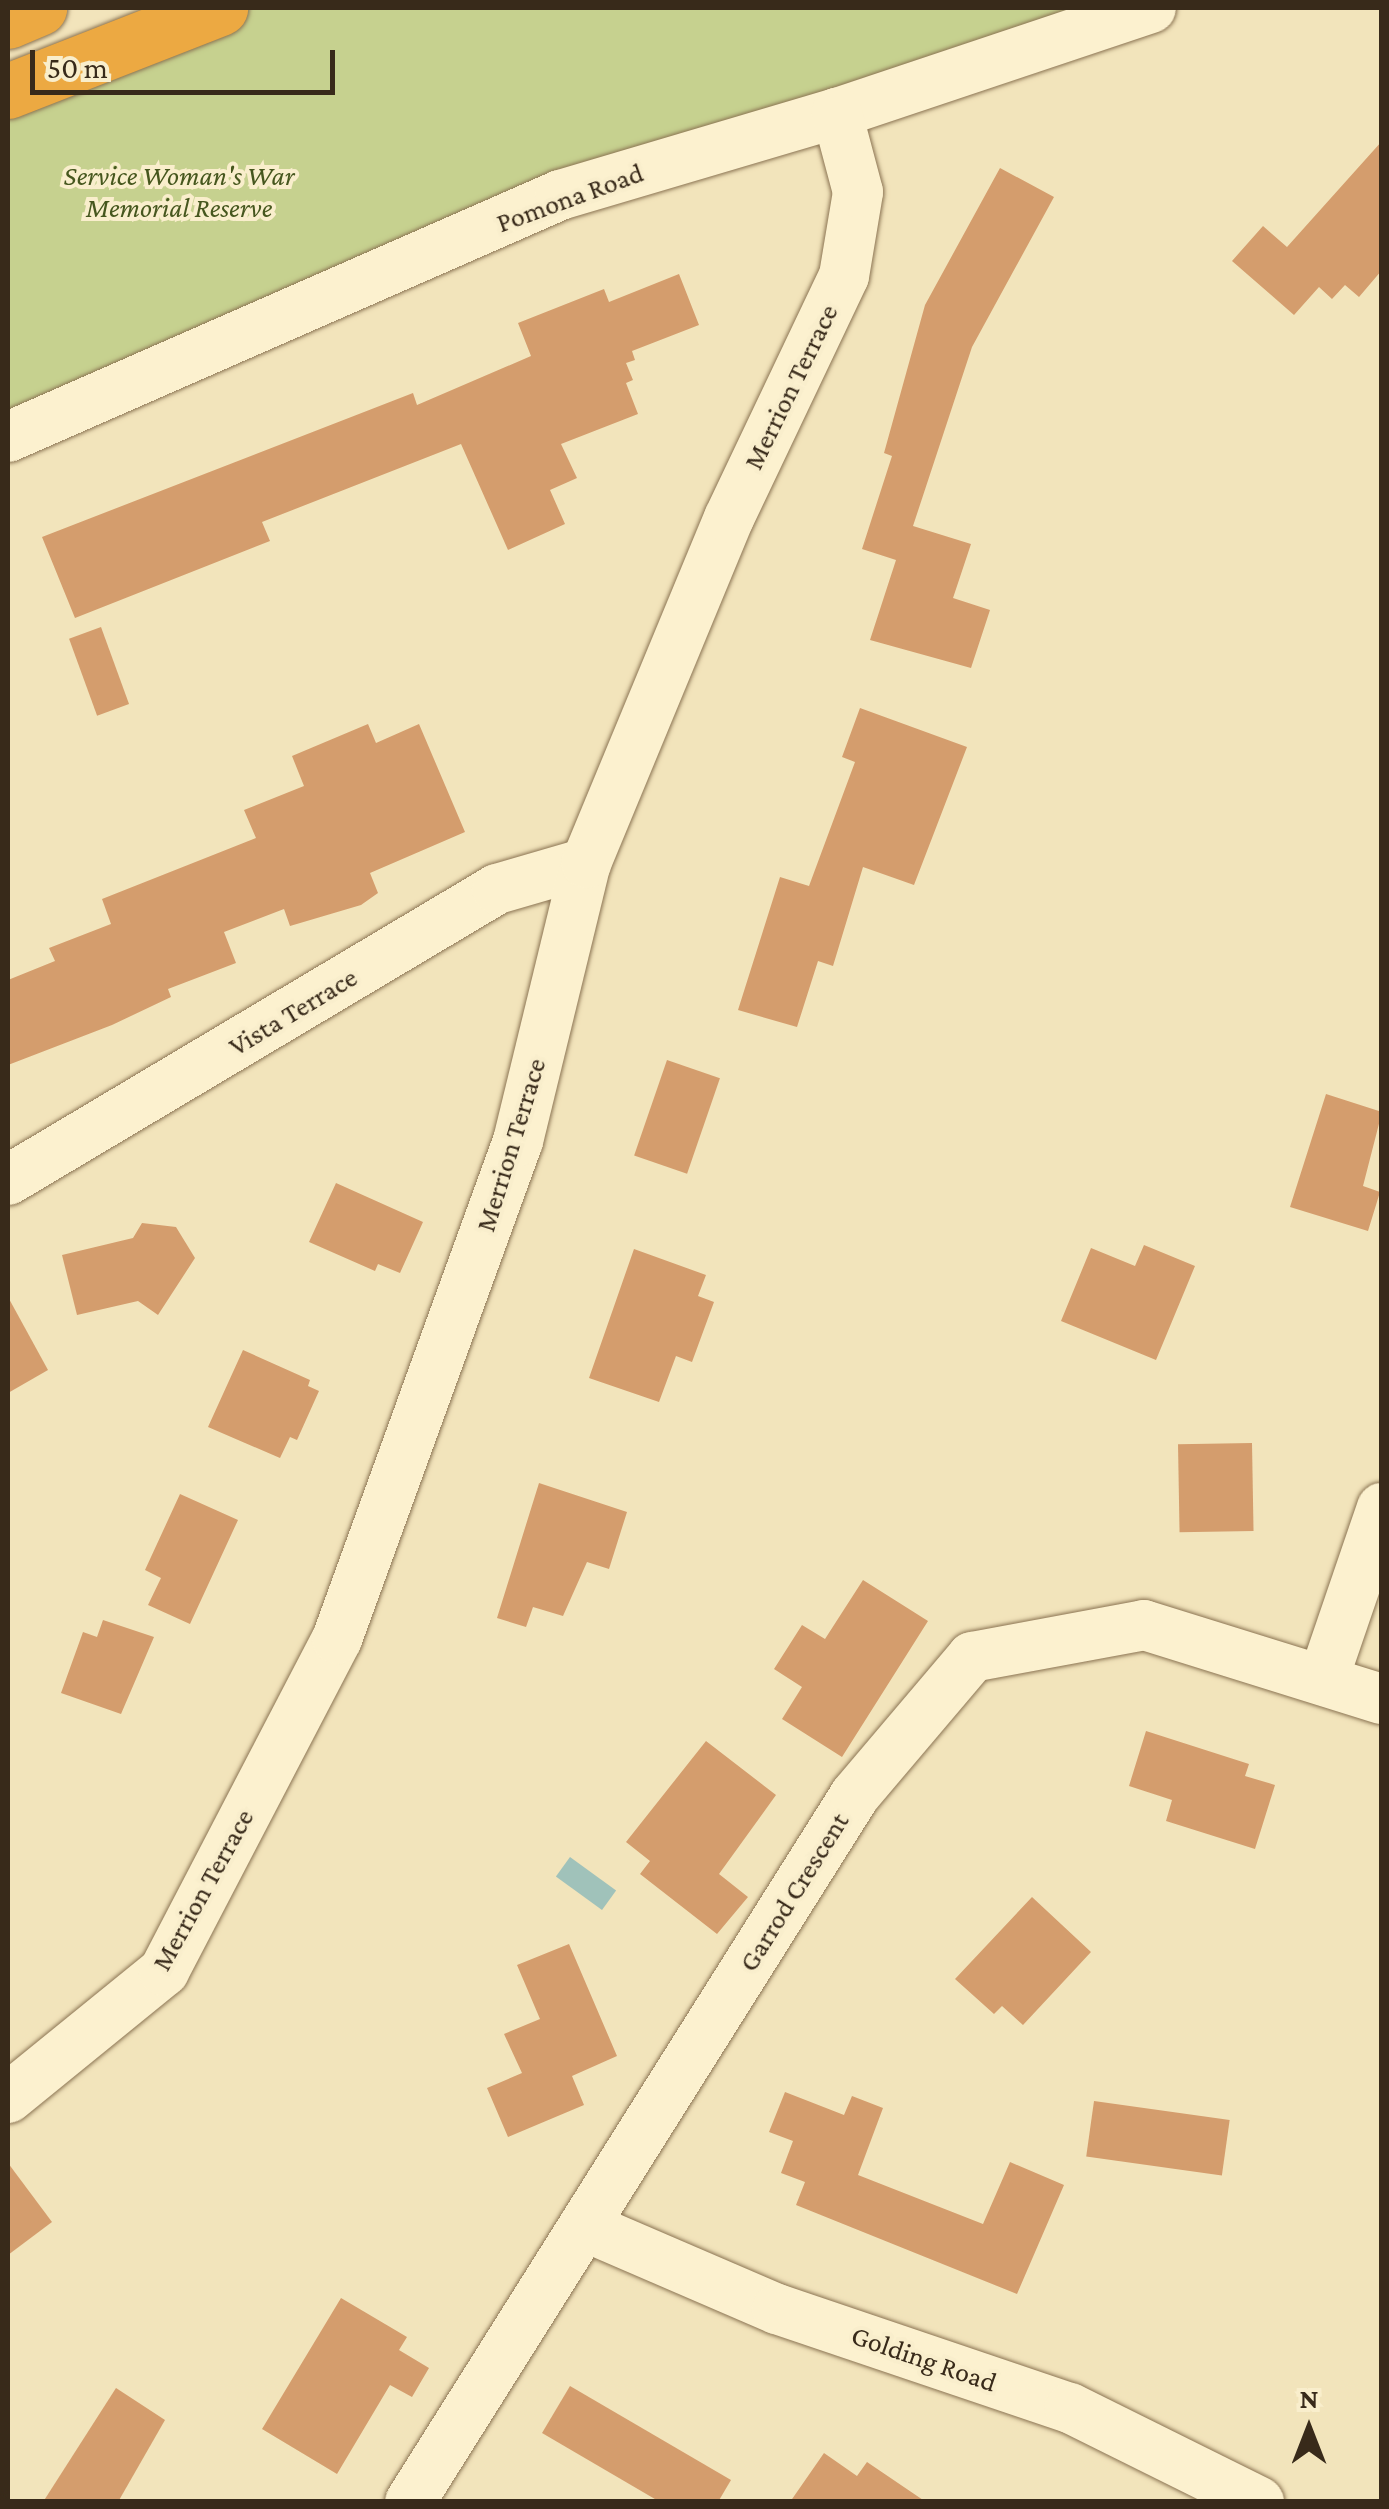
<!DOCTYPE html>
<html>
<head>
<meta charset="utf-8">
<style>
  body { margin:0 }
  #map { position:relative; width:1389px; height:2509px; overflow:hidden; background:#f2e4bb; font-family:"Crimson Pro",serif }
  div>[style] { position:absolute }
  .green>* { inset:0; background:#c6d18f }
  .water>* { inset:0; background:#a0c2ba; transform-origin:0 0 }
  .building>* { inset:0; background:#d49d6d; transform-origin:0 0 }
  .roads { filter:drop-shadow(0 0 2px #8b7453) drop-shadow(0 0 2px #8b7453) }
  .minor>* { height:50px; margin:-25px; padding:0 25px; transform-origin:25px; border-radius:25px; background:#fcf1cf }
  .highway>* { height:55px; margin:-27.5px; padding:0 27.5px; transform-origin:27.5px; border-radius:27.5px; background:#eca942 }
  span { translate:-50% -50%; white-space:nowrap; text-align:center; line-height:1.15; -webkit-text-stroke:8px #f9eecc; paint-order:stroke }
  .park-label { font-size:28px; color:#46571e; font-style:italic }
  .street-label { font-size:28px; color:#382a1a }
  .frame { position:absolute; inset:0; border:10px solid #382a1a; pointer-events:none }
  .north { position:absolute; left:1259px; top:2379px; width:100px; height:100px; -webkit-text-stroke:8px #f9eecc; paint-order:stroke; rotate:0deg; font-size:28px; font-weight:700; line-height:40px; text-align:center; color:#382a1a }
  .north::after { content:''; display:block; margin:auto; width:35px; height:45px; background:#382a1a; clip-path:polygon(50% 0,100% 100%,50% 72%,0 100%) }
  .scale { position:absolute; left:30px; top:50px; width:305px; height:45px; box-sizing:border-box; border:5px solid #382a1a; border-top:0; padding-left:12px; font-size:30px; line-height:35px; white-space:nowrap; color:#382a1a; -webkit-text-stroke:8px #f9eecc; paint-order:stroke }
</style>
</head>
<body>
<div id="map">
  <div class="green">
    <div style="clip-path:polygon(220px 8px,1138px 8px,560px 195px,8px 437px,8px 91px)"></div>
  </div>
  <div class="water">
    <div style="left:570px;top:1857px;width:57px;height:24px;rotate:36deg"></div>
  </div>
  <div class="building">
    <div style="clip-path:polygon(1382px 141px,1382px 270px,1359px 297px,1345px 285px,1332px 299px,1319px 287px,1294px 315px,1232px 261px,1263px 226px,1287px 247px)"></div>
    <div style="clip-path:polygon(1000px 168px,1054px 197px,972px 347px,913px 526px,971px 544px,953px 598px,990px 610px,971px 668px,870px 640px,896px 560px,862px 549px,892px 456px,884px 453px,925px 305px)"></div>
    <div style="clip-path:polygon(679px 274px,699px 325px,632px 351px,635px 360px,626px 363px,633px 380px,626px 383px,638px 414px,561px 444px,577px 478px,550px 490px,565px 524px,508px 550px,461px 444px,262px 522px,270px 541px,75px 618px,42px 537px,413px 393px,417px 405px,531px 356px,518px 323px,604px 289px,609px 302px)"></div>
    <div style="left:101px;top:627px;width:82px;height:34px;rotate:70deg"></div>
    <div style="clip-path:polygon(860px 708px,967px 747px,914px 885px,863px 867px,833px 966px,818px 961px,797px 1027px,738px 1010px,780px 877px,809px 886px,855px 762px,842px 757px)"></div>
    <div style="clip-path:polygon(368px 724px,376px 743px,419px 724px,465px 832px,370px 873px,378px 893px,361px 905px,290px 926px,284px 909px,224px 932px,236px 963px,168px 989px,171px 997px,112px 1025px,8px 1065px,8px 980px,55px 961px,49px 948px,111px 924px,102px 899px,256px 838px,244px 810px,304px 786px,292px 756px)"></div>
    <div style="left:667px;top:1060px;width:56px;height:101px;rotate:19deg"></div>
    <div style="clip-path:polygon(1326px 1094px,1382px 1112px,1363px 1186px,1380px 1192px,1368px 1231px,1290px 1207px)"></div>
    <div style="clip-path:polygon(336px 1183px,423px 1222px,400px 1273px,378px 1264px,375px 1271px,309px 1242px)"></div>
    <div style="clip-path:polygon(142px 1223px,176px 1227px,195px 1258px,158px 1315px,138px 1301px,77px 1315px,62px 1255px,133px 1238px)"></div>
    <div style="clip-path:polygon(1144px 1245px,1195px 1266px,1156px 1360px,1061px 1321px,1091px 1248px,1135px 1266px)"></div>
    <div style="clip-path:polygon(634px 1249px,706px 1275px,698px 1296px,714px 1302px,692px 1362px,676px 1356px,659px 1402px,589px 1378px)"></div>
    <div style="clip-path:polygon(8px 1297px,48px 1370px,8px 1393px)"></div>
    <div style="clip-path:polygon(243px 1350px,310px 1380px,308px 1386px,319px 1391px,297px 1440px,290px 1437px,280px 1458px,208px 1427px)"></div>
    <div style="left:1252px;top:1443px;width:88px;height:74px;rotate:89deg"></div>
    <div style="clip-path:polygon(539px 1483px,627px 1512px,609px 1569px,587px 1562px,563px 1616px,533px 1607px,526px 1627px,497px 1618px)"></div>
    <div style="clip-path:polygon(180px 1494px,238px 1520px,190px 1624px,148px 1605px,161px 1578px,145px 1570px)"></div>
    <div style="clip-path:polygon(863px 1580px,928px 1621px,842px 1757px,782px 1719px,802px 1687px,774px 1669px,802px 1625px,825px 1639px)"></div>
    <div style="clip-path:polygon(103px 1620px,154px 1637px,121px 1714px,61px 1693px,83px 1632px,97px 1637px)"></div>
    <div style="clip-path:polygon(1146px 1731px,1249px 1764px,1245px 1776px,1275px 1785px,1255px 1849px,1166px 1821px,1172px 1800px,1129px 1786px)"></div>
    <div style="clip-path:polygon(706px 1741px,776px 1795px,719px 1874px,748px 1897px,717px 1934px,640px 1874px,650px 1861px,626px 1842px)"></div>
    <div style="clip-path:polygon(1032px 1897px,1091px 1952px,1023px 2025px,1002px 2006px,994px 2014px,955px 1979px)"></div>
    <div style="clip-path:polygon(569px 1944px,617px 2056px,572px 2076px,584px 2105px,508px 2137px,487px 2088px,522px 2073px,504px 2034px,540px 2019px,517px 1965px)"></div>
    <div style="clip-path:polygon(785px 2092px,844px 2115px,852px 2096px,883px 2108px,858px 2175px,983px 2224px,1010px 2162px,1064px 2185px,1017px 2294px,796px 2205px,805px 2182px,781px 2173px,793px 2141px,769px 2132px)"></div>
    <div style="left:1094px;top:2101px;width:137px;height:56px;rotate:8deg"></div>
    <div style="clip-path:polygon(8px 2163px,52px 2222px,8px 2255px)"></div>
    <div style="clip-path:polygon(341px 2298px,407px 2337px,399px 2350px,429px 2368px,412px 2397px,390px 2385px,337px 2474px,262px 2429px)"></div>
    <div style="clip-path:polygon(570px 2386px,731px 2480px,718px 2502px,660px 2502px,542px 2433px)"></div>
    <div style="clip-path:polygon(116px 2388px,165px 2420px,118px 2502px,43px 2502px)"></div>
    <div style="clip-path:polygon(824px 2453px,857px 2476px,867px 2462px,926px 2502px,790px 2502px)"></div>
  </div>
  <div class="roads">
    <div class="minor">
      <div style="left:8px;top:437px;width:603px;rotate:-23.67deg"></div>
      <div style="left:560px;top:195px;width:289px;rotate:-16.5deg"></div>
      <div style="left:837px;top:113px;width:331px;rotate:-18.5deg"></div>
      <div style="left:8px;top:1180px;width:569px;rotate:-30.76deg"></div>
      <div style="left:497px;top:889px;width:93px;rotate:-16.3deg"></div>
      <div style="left:1323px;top:1680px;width:182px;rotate:-71.1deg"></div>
      <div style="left:8px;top:2098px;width:201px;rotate:-39.1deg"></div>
      <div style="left:164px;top:1971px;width:374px;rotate:-62.5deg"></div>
      <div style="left:337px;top:1639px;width:530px;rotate:-70.03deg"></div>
      <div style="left:518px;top:1141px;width:286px;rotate:-76.3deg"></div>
      <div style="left:586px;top:863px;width:373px;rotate:-67.5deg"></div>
      <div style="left:729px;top:518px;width:268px;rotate:-64.6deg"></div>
      <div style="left:844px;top:276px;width:85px;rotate:-80.5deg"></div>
      <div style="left:858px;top:192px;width:82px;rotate:-104.9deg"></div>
      <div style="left:584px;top:2226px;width:210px;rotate:23.3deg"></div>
      <div style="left:777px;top:2309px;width:309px;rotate:18.7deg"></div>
      <div style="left:1070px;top:2408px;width:211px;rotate:26.4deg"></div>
      <div style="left:410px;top:2502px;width:835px;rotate:-57.81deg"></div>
      <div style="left:855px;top:1795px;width:181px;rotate:-49.7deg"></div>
      <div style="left:972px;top:1657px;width:175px;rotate:-10.5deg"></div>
      <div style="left:1144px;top:1625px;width:249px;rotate:17.3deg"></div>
    </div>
    <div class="highway">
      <div style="left:8px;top:21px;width:34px;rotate:-23deg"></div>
      <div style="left:8px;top:91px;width:228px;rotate:-21.4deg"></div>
    </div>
  </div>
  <div class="park-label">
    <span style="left:179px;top:192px">Service Woman's War<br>Memorial Reserve</span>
  </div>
  <div class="street-label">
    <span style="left:570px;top:198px;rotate:-20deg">Pomona Road</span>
    <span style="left:791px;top:387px;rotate:-64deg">Merrion Terrace</span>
    <span style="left:293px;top:1012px;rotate:-31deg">Vista Terrace</span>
    <span style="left:511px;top:1145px;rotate:-73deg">Merrion Terrace</span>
    <span style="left:203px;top:1890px;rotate:-61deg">Merrion Terrace</span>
    <span style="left:794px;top:1892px;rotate:-58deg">Garrod Crescent</span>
    <span style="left:924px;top:2359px;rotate:19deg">Golding Road</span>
  </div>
  <div class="frame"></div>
  <div class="north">N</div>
  <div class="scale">50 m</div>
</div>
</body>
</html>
